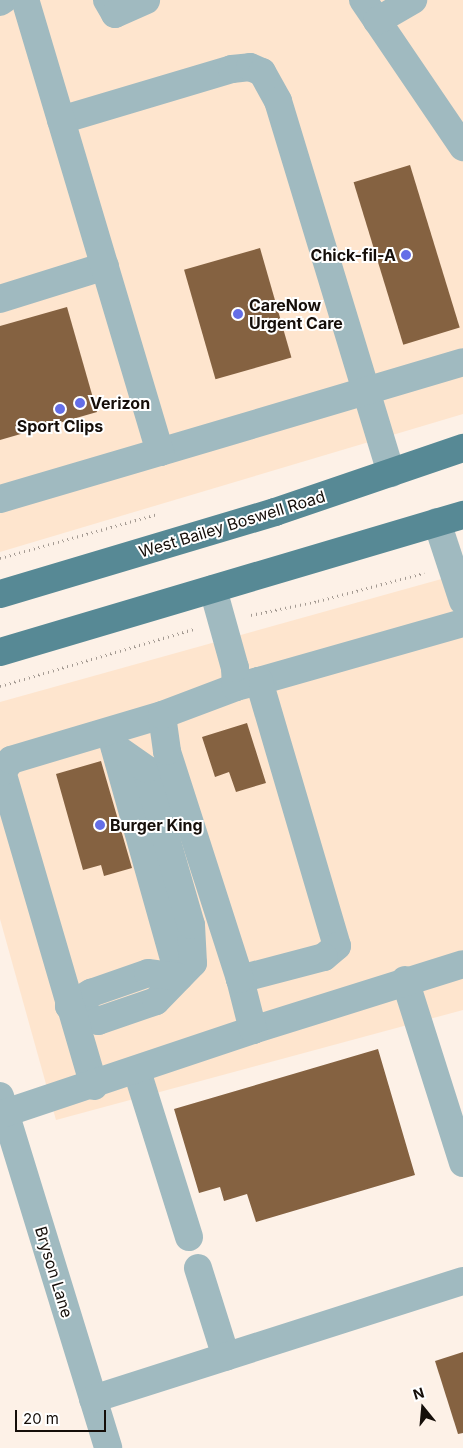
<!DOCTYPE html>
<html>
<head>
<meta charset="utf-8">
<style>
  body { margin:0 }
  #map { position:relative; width:463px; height:1448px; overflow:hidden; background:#fdf1e7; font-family:Inter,sans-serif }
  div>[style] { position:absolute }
  .built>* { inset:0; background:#fee5ce }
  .building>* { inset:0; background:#856241; transform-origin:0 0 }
  .path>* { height:3px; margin-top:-1.5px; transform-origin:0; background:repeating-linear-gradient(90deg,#a59b93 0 1px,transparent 0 5px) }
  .minor>* { height:28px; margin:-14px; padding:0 14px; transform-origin:14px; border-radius:14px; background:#a0bac0 }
  .major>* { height:28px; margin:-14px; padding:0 14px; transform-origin:14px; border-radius:14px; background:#578995 }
  .dots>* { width:14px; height:14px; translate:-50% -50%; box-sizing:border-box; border:2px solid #fff; border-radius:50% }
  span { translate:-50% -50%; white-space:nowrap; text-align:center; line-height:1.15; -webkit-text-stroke:4px #fff; paint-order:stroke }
  .poi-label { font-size:16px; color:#150e09; font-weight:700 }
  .right { translate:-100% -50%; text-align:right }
  .left { translate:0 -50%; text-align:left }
  .street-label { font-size:16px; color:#150e09 }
  .north { position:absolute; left:398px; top:1383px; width:50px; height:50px; -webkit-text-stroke:4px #fff; paint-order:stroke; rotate:343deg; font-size:14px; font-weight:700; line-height:20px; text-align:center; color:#150e09 }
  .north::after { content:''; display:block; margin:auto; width:18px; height:22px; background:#150e09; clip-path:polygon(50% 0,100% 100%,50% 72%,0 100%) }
  .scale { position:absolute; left:15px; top:1410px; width:91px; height:22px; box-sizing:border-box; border:2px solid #150e09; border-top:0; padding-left:6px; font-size:15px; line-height:18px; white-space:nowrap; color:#150e09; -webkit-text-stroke:4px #fff; paint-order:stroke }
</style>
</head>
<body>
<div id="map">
  <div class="built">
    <div style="clip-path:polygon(0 0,463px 0,463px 414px,0 552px)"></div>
    <div style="clip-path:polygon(463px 573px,463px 1010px,56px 1120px,0 919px,0 702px)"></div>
  </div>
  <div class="building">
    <div style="left:410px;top:165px;width:170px;height:59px;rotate:73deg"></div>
    <div style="left:260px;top:248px;width:114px;height:79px;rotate:74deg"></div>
    <div style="clip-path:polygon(67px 307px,97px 412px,0 440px,0 326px)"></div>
    <div style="clip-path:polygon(247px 723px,266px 783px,236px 792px,229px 772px,215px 777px,202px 737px)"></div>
    <div style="clip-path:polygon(101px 761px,132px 868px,104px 876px,101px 865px,83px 870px,56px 774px)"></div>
    <div style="clip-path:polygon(378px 1049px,415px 1175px,256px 1222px,247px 1194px,224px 1201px,220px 1187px,199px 1193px,174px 1109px)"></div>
    <div style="clip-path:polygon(463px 1352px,463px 1433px,458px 1434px,435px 1361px)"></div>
  </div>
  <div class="path">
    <div style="left:0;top:558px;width:164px;rotate:-15.6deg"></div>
    <div style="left:251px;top:615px;width:68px;rotate:-11.8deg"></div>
    <div style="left:318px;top:601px;width:110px;rotate:-14.8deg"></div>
    <div style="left:0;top:686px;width:202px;rotate:-16.4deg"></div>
  </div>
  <div class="minor">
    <div style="left:107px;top:0;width:16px;rotate:60deg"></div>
    <div style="left:115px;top:14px;width:34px;rotate:-24deg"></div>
    <div style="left:363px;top:0;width:178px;rotate:55.8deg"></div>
    <div style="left:0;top:2px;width:4px;rotate:-34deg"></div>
    <div style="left:377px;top:21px;width:42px;rotate:-30.3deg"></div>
    <div style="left:61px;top:120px;width:178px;rotate:-16.6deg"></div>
    <div style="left:232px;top:69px;width:18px;rotate:-6deg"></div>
    <div style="left:250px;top:67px;width:13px;rotate:23deg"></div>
    <div style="left:262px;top:72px;width:33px;rotate:61deg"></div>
    <div style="left:278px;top:101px;width:389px;rotate:73.1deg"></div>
    <div style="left:0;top:299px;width:110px;rotate:-17.4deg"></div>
    <div style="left:160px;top:452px;width:316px;rotate:-16.5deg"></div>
    <div style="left:0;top:499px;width:167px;rotate:-16.4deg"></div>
    <div style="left:160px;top:452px;width:472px;rotate:-106.6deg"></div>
    <div style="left:437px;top:522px;width:83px;rotate:71.8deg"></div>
    <div style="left:259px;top:681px;width:212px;rotate:-15.9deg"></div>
    <div style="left:236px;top:687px;width:24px;rotate:-15deg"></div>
    <div style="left:259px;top:681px;width:276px;rotate:73.6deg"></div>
    <div style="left:337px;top:946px;width:17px;rotate:140deg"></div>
    <div style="left:324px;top:957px;width:87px;rotate:165.3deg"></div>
    <div style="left:113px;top:742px;width:244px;rotate:74.3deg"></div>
    <div style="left:405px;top:980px;width:192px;rotate:72.4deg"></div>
    <div style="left:69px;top:1006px;width:33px;rotate:27deg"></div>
    <div style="left:98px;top:1021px;width:61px;rotate:-19deg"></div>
    <div style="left:156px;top:1001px;width:53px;rotate:-45.8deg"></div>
    <div style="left:193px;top:963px;width:38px;rotate:-93deg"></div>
    <div style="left:191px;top:925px;width:162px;rotate:-106.1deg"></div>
    <div style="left:146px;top:769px;width:38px;rotate:-145deg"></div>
    <div style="left:69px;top:1006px;width:26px;rotate:-31deg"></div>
    <div style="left:91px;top:993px;width:60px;rotate:-19.3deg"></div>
    <div style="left:148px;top:973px;width:31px;rotate:7deg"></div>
    <div style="left:253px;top:1030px;width:220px;rotate:-17.4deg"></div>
    <div style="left:137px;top:1071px;width:174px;rotate:72.6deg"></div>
    <div style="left:94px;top:1086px;width:327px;rotate:-106.3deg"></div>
    <div style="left:2px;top:772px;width:15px;rotate:-53deg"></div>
    <div style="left:11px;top:760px;width:158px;rotate:-16.6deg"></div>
    <div style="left:0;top:1096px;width:368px;rotate:72.9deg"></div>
    <div style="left:5px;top:1113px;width:262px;rotate:-18.5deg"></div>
    <div style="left:253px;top:1030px;width:53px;rotate:-104.3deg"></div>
    <div style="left:240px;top:979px;width:239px;rotate:-107.8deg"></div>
    <div style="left:167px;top:751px;width:36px;rotate:-98deg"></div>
    <div style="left:162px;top:715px;width:79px;rotate:-20.7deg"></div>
    <div style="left:236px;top:687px;width:19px;rotate:-93deg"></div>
    <div style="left:235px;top:668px;width:82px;rotate:-105.6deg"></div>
    <div style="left:198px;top:1268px;width:93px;rotate:72.5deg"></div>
    <div style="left:93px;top:1399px;width:388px;rotate:-17.7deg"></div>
  </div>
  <div class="major">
    <div style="left:0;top:594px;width:287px;rotate:-16.6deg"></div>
    <div style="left:275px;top:512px;width:199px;rotate:-18.8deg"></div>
    <div style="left:0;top:652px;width:483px;rotate:-16.5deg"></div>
  </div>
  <div class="dots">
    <div style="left:406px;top:255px;background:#646ee7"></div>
    <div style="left:238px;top:314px;background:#646ee7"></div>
    <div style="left:80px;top:403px;background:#646ee7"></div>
    <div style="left:60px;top:409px;background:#646ee7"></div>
    <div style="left:100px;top:825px;background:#646ee7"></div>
  </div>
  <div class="poi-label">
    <span class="right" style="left:396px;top:255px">Chick-fil-A</span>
    <span class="left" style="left:249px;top:314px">CareNow<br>Urgent Care</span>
    <span class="left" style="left:90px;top:403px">Verizon</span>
    <span style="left:60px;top:426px">Sport Clips</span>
    <span class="left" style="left:110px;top:825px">Burger King</span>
  </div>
  <div class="street-label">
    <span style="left:232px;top:524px;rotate:-17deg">West Bailey Boswell Road</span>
    <span style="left:54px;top:1272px;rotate:73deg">Bryson Lane</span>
  </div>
  <div class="north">N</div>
  <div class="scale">20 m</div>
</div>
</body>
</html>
